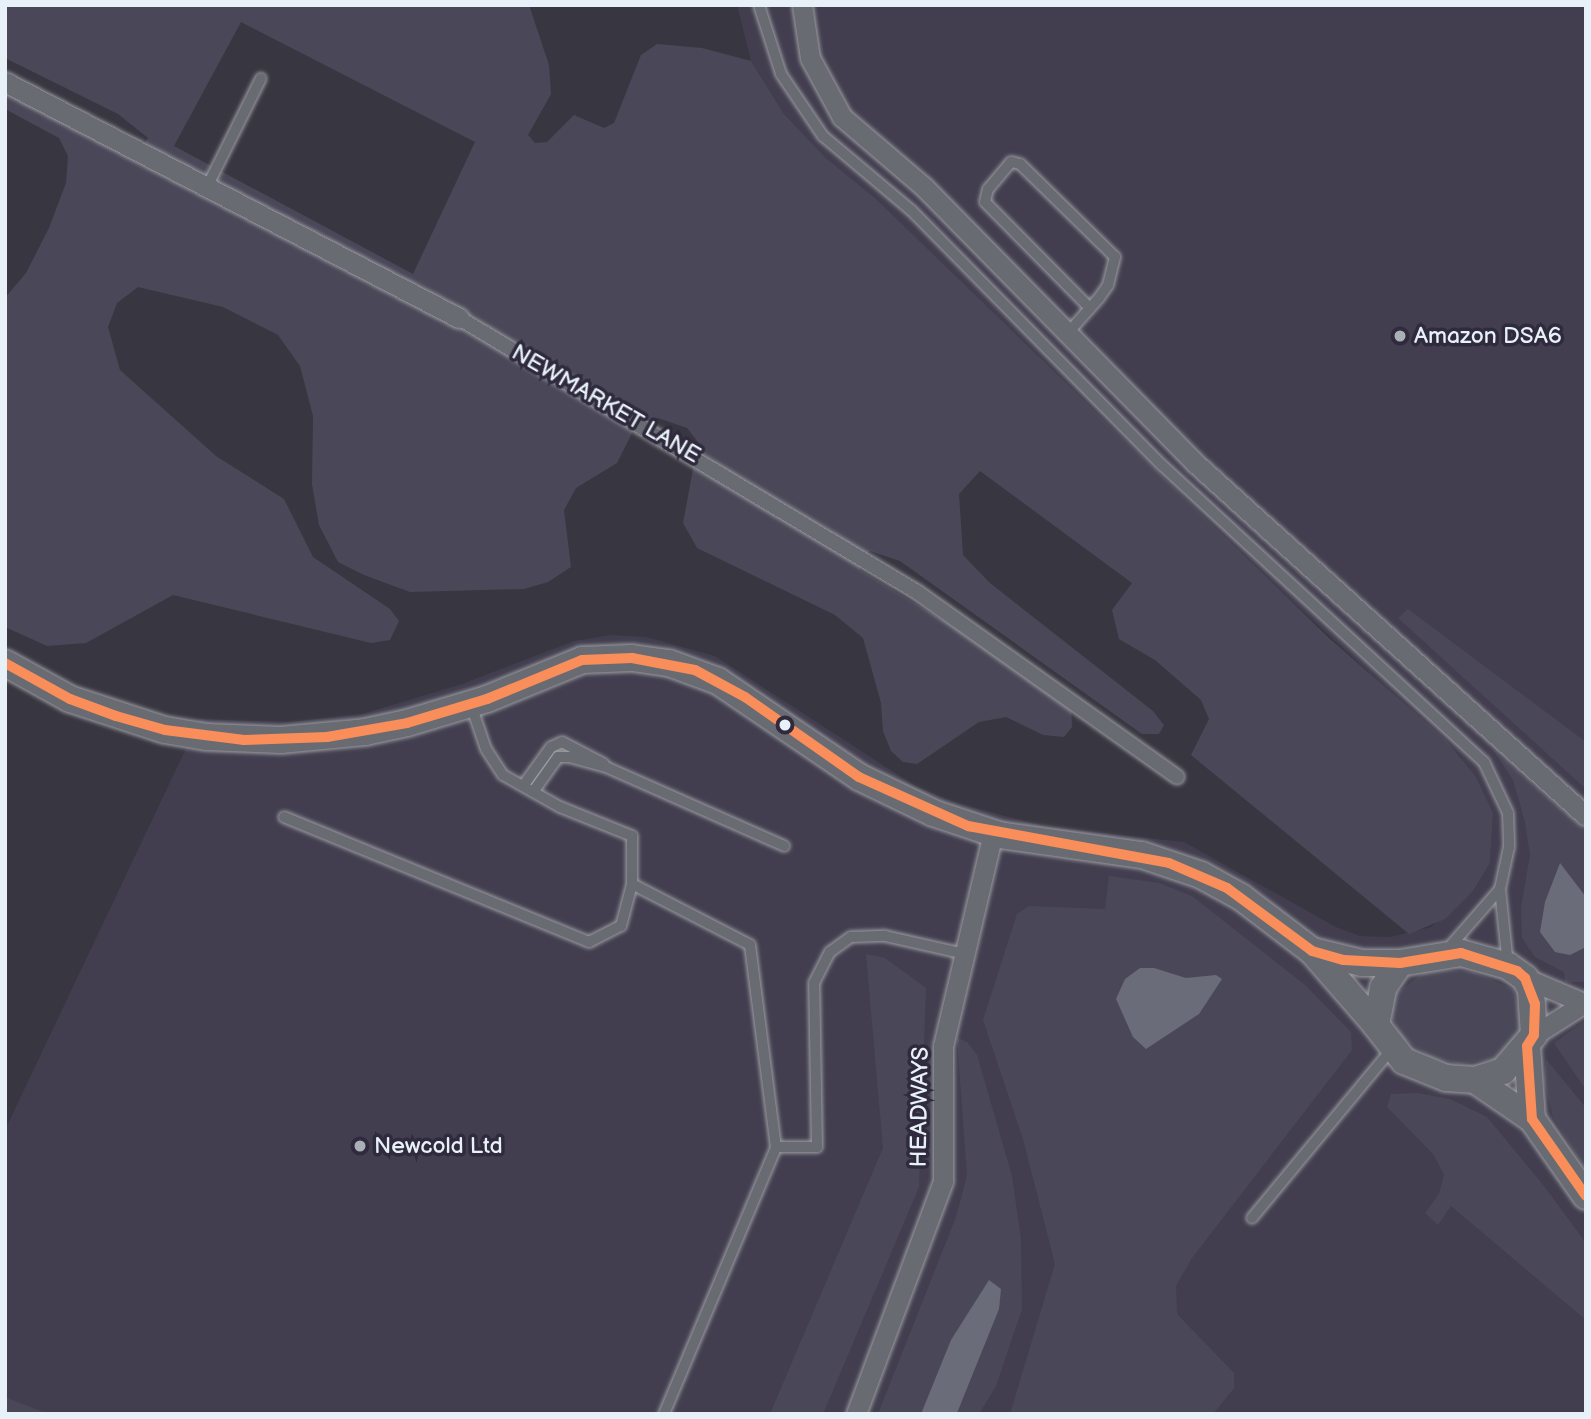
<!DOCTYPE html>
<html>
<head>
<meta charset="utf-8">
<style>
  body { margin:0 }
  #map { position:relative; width:1591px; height:1419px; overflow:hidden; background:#383640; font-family:"Balsamiq Sans",sans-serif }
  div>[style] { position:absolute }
  .built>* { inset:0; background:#423e4f }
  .green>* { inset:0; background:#4a4858 }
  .water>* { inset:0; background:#6b6c79 }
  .roads { filter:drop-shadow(0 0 2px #9c9ca2) drop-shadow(0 0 2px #9c9ca2) }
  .service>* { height:10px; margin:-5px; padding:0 5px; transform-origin:5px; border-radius:5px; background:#696b72 }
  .pedestrian>* { height:14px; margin:-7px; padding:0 7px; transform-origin:7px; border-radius:7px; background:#696b72 }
  .minor>* { height:19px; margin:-9.5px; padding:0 9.5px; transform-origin:9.5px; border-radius:9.5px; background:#696b72 }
  .secondary>* { height:26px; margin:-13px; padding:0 13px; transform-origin:13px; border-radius:13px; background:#696b72 }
  .bus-1>* { height:10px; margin:-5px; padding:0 5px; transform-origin:5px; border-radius:5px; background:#fa8e5a }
  .dots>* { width:19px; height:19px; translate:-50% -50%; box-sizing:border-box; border:4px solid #2f2a3d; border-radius:50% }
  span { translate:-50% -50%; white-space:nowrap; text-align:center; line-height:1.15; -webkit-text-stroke:7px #2f2a3d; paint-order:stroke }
  .poi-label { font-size:23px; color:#e8f1f8 }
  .left { translate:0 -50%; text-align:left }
  .street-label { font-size:23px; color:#e8f1f8 }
  .frame { position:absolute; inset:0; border:7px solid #e8f1f8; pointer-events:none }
</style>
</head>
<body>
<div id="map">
  <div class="built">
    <div style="clip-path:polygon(737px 5px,1586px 5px,1586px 1414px,5px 1414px,5px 1130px,200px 719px,289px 722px,362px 714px,462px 684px,574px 641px,612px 635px,646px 637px,715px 656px,915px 786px,954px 802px,1046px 827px,1184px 842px,1336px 927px,1360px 936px,1390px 937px,1431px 927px,1473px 891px,1490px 863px,1493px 813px,1460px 756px,1238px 552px,875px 198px,826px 158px,784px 114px,751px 61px)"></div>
  </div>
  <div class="green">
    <div style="clip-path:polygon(evenodd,5px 5px,529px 5px,549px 65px,551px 94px,528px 135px,535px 143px,547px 142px,574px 115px,604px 128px,614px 123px,641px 55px,657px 44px,702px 48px,751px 61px,784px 114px,826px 158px,875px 198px,1329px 638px,1446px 740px,1476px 777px,1493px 813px,1490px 863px,1473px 891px,1445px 919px,1409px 934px,1191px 755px,1209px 719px,1201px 700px,1155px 660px,1119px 639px,1112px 610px,1132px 583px,980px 471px,959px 494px,963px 555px,990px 583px,1153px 711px,1164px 725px,1159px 734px,1142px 734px,900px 561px,870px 551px,860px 560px,860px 570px,1057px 690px,1071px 703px,1072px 727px,1064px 737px,1043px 735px,1006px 717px,979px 722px,917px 764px,903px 762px,891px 751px,883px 731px,881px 703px,863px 638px,835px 615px,697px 548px,683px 523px,698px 442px,687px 428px,658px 418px,638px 421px,617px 463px,576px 488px,564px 510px,571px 567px,548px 582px,524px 589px,410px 592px,364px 575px,338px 562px,319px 525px,312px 484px,313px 416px,300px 366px,278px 335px,223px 307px,138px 287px,117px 303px,108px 327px,120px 370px,216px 456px,284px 499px,313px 557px,390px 609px,399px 621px,390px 640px,371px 643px,173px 595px,86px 643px,47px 646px,5px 627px,5px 298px,26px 273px,49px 228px,66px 183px,68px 156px,59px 138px,5px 109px,5px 89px,140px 150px,148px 138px,118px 114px,5px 58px,5px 5px,241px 22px,475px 142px,413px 274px,174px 146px,241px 22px)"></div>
    <div style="clip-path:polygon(1408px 609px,1586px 742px,1586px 789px,1398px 618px)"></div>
    <div style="clip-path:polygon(1494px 751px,1586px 831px,1586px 982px,1565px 982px,1564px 972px,1535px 957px,1522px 938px,1521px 908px,1530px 855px,1525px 822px,1513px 780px)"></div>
    <div style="clip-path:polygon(1109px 876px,1159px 883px,1192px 896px,1305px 985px,1351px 1032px,1352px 1050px,1192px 1258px,1176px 1286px,1177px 1314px,1234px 1373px,1234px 1388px,1213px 1414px,1010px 1414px,1055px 1264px,1023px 1139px,983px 1020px,1017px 914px,1029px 906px,1105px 909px)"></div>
    <div style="clip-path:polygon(866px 954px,885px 958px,926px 988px,919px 1187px,823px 1414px,770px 1414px,883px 1148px)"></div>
    <div style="clip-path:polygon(1446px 970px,1473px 972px,1513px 989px,1526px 1035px,1504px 1058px,1459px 1064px,1431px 1057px,1402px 1038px,1390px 1014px,1396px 994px,1424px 972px)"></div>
    <div style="clip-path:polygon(1586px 1020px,1586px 1090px,1554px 1043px)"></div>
    <div style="clip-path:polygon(957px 1038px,967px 1042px,977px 1055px,1012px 1176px,1021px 1239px,1022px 1309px,996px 1386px,979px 1414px,878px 1414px,956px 1217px,967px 1176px)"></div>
    <div style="clip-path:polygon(1546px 1059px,1586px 1108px,1586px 1171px,1553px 1117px,1544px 1081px)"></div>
    <div style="clip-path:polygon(1417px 1093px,1450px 1099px,1487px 1117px,1544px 1186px,1586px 1243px,1586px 1320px,1451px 1206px,1438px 1225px,1425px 1213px,1439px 1194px,1444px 1175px,1434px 1155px,1387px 1107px,1391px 1094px)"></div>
    <div style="clip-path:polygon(5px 1397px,48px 1414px,7px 1414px)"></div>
  </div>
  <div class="water">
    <div style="clip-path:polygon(1560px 863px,1586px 897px,1586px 947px,1570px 955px,1555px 952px,1540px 932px,1545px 902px)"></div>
    <div style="clip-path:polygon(1140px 968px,1154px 968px,1186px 978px,1216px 975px,1222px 979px,1199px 1014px,1146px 1049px,1133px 1037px,1116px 999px,1125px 979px)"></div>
    <div style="clip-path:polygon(989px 1280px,1001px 1289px,999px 1309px,957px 1413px,921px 1414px,951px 1340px)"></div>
  </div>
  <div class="roads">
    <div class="service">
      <div style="left:759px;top:5px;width:72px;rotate:72.3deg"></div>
      <div style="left:781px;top:74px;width:75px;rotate:55.9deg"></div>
      <div style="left:823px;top:136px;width:115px;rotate:40.1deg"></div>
      <div style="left:911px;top:210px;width:359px;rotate:45.5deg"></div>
      <div style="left:1163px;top:466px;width:437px;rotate:42.7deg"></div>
      <div style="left:1484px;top:762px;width:56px;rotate:64.8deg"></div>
      <div style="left:1508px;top:813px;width:34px;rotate:88deg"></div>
      <div style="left:1509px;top:847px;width:43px;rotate:102.1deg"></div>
      <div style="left:1500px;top:889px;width:76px;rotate:84deg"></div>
      <div style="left:208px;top:185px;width:119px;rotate:-63.6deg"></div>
      <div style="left:1067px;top:334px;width:48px;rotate:-48.4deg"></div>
      <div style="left:1099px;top:298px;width:16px;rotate:-55deg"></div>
      <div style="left:1108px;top:285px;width:29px;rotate:-76deg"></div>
      <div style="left:1115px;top:257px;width:133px;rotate:-135.6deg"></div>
      <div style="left:1020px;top:164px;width:9px;rotate:-167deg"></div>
      <div style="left:1011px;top:162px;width:35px;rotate:130deg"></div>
      <div style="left:988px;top:189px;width:13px;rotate:103deg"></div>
      <div style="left:985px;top:202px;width:149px;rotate:45.3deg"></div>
      <div style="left:471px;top:705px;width:46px;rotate:71.2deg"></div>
      <div style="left:486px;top:749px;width:31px;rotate:57deg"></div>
      <div style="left:503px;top:775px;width:65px;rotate:29.3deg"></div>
      <div style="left:560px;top:807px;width:78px;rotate:21.9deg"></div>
      <div style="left:632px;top:836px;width:48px;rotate:90deg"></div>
      <div style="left:632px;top:884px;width:133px;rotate:27.3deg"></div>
      <div style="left:750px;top:945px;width:204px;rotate:82.7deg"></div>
      <div style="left:776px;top:1147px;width:41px"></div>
      <div style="left:817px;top:1147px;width:164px;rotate:-91deg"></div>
      <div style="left:814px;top:983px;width:35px;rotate:-63deg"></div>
      <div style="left:830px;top:952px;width:26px;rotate:-36deg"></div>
      <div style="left:851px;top:937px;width:34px;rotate:-2deg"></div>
      <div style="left:885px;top:936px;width:82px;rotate:12.7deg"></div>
      <div style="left:523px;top:786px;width:48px;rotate:-54.3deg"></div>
      <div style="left:551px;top:747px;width:12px;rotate:-24deg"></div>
      <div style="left:562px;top:742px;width:47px;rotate:27.6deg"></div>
      <div style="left:533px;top:792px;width:43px;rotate:-54.5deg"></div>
      <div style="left:558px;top:757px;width:11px"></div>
      <div style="left:569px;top:757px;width:38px;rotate:15deg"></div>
      <div style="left:606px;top:767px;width:195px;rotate:23.9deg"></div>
      <div style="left:284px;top:817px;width:330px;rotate:22.3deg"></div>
      <div style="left:589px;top:942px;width:36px;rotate:-27deg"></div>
      <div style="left:621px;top:926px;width:43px;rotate:-75.3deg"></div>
      <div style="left:1446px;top:951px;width:82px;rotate:-48.9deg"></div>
      <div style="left:1252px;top:1218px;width:218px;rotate:-50.4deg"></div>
      <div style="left:664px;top:1414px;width:290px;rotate:-67.2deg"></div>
    </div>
    <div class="pedestrian">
      <div style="left:459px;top:318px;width:534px;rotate:30.89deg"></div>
      <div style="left:917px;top:592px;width:319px;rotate:35.4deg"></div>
    </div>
    <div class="minor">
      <div style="left:802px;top:5px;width:54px;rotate:81.4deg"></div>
      <div style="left:810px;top:58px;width:67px;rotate:61.5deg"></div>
      <div style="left:842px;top:117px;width:108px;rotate:40.5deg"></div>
      <div style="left:924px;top:187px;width:385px;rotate:45.5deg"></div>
      <div style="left:1194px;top:462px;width:528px;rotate:42.08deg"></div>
      <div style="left:5px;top:82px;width:512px;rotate:27.47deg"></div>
      <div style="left:1525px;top:978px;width:64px;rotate:23deg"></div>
      <div style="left:1534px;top:1035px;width:62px;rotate:-32.4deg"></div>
      <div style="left:856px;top:1414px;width:249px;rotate:-69.5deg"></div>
      <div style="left:943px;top:1181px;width:135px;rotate:-90deg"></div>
      <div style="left:943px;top:1046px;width:219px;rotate:-76.8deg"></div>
    </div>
    <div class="secondary">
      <div style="left:5px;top:663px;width:74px;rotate:29deg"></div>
      <div style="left:70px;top:699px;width:100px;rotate:18.1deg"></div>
      <div style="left:165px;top:730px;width:43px;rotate:9.5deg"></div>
      <div style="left:207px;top:737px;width:74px;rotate:2.3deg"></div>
      <div style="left:281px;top:740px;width:84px;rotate:-5.4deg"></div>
      <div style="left:365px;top:732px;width:43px;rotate:-12.1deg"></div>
      <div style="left:407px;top:723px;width:84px;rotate:-16.7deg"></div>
      <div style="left:487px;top:699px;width:103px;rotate:-22.3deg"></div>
      <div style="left:582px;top:660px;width:50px;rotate:-2.3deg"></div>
      <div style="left:632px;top:658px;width:37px;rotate:8deg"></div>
      <div style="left:669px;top:663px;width:52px;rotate:20.2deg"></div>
      <div style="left:718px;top:681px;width:171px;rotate:34.2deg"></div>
      <div style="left:859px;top:777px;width:82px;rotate:25.9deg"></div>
      <div style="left:933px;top:813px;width:70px;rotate:18.4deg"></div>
      <div style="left:999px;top:835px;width:144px;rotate:8deg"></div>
      <div style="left:1142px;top:855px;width:62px;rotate:18.7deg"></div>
      <div style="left:1201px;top:875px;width:46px;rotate:28.8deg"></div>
      <div style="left:1241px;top:897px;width:89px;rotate:37.3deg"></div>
      <div style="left:1312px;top:951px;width:98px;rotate:49.1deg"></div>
      <div style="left:1312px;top:951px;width:51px;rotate:13.5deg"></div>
      <div style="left:1362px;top:963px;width:38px"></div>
      <div style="left:1400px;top:963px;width:62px;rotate:-9.3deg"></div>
      <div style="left:1461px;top:953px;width:49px;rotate:15.5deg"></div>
      <div style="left:1508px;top:966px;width:21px;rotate:35deg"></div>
      <div style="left:1525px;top:978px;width:13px;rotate:63deg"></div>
      <div style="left:1531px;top:990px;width:45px;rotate:86.2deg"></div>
      <div style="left:1534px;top:1035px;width:48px;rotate:130.7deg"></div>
      <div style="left:1503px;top:1071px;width:29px;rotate:162deg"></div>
      <div style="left:1475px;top:1080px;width:29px;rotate:-176deg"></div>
      <div style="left:1446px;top:1078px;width:45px;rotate:-158deg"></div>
      <div style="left:1404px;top:1061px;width:46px;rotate:-127.9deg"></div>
      <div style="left:1376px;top:1025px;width:38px;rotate:-79deg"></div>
      <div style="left:1383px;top:988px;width:30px;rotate:-56deg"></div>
      <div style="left:1527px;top:1046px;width:73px;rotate:86.1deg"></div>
      <div style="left:1475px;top:1080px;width:69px;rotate:34.4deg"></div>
      <div style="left:1532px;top:1119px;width:94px;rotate:55deg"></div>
    </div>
  </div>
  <div class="bus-1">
    <div style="left:5px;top:663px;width:74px;rotate:29deg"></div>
    <div style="left:70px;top:699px;width:49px;rotate:20.3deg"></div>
    <div style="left:116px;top:716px;width:51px;rotate:15.9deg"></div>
    <div style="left:165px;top:730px;width:80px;rotate:7.2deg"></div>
    <div style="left:244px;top:740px;width:83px;rotate:-2.1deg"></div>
    <div style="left:327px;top:737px;width:81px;rotate:-9.9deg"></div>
    <div style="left:407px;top:723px;width:84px;rotate:-16.7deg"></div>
    <div style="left:487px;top:699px;width:103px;rotate:-22.3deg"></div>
    <div style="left:582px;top:660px;width:50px;rotate:-2.3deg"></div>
    <div style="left:632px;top:658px;width:64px;rotate:10.8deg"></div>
    <div style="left:695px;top:670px;width:57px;rotate:28.4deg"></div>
    <div style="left:745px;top:697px;width:139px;rotate:35.1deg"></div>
    <div style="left:859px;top:777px;width:120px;rotate:24.2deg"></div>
    <div style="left:968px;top:826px;width:204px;rotate:10.4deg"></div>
    <div style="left:1169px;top:863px;width:63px;rotate:23.3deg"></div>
    <div style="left:1227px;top:888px;width:106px;rotate:36.5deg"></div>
    <div style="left:1312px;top:951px;width:33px;rotate:16deg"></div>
    <div style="left:1344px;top:960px;width:56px;rotate:3.1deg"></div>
    <div style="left:1400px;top:963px;width:62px;rotate:-9.3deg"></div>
    <div style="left:1461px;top:953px;width:59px;rotate:17.8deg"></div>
    <div style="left:1517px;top:971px;width:11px;rotate:41deg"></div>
    <div style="left:1525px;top:978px;width:28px;rotate:69deg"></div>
    <div style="left:1535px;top:1004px;width:31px;rotate:92deg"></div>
    <div style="left:1534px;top:1035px;width:13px;rotate:122deg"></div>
    <div style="left:1527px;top:1046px;width:73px;rotate:86.1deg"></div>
    <div style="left:1532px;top:1119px;width:94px;rotate:55deg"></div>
  </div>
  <div class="dots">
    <div style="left:1400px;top:336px;background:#aab0b8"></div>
    <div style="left:785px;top:725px;background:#e8f1f8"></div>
    <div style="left:360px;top:1146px;background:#aab0b8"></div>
  </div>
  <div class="poi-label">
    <span class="left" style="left:1414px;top:336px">Amazon DSA6</span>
    <span class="left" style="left:374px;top:1146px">Newcold Ltd</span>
  </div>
  <div class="street-label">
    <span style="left:606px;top:404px;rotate:30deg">NEWMARKET LANE</span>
    <span style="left:920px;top:1107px;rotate:-89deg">HEADWAYS</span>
  </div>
  <div class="frame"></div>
</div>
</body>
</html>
